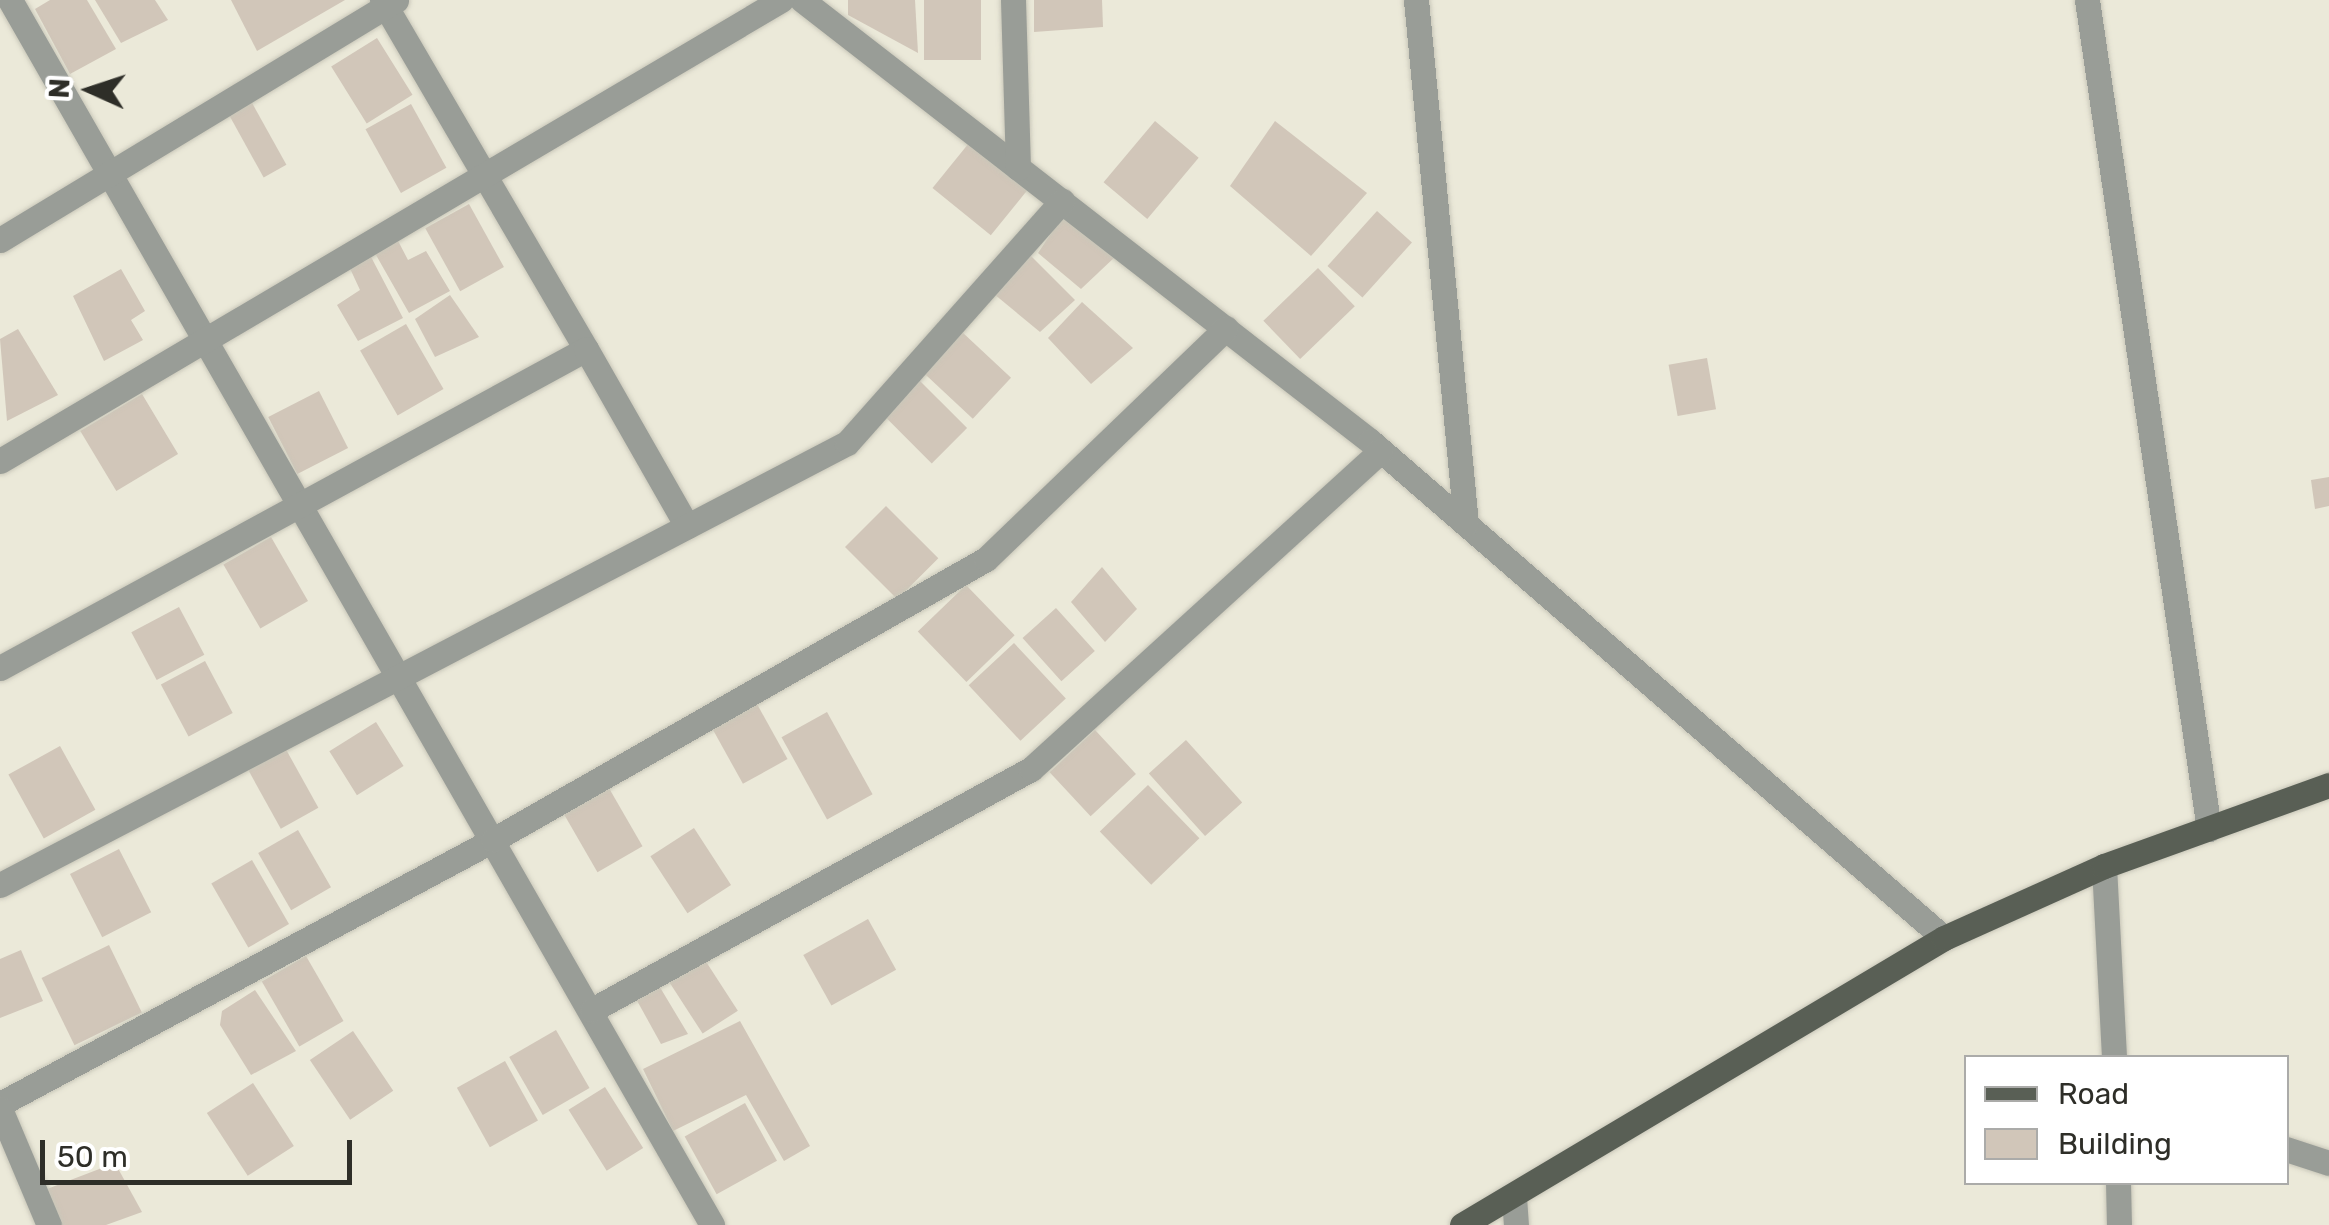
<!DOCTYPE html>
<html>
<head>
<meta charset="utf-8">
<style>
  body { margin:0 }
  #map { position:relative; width:2329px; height:1225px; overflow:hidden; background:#ebe9d9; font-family:Rubik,sans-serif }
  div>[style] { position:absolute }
  .building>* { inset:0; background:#d1c6b9; transform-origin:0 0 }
  .roads { filter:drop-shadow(0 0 2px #c9c7b9) drop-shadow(0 0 2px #c9c7b9) }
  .lane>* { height:25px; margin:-12.5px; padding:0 12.5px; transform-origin:12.5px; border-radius:12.5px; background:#999d97 }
  .street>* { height:25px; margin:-12.5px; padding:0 12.5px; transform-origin:12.5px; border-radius:12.5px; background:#999d97 }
  .primary>* { height:25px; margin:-12.5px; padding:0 12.5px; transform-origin:12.5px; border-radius:12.5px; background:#595f55 }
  span { translate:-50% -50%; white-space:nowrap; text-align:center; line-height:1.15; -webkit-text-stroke:8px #fff; paint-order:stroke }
  .legend { position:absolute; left:1964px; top:1055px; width:325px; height:130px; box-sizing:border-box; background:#fff; border:2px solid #ababa9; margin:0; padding:12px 18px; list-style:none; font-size:30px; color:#2e2e28 }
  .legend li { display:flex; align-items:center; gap:20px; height:50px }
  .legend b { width:50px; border:2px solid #ababa9 }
  .north { position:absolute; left:40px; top:40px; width:100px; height:100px; -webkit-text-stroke:8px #fff; paint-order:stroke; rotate:273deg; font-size:28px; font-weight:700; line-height:40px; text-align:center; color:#2e2e28 }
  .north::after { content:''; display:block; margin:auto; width:35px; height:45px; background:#2e2e28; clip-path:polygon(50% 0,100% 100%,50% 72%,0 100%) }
  .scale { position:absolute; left:40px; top:1140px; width:312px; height:45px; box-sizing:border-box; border:5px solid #2e2e28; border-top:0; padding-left:12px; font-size:30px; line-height:35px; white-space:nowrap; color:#2e2e28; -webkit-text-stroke:8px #fff; paint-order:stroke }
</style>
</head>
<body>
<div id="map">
  <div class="building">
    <div style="clip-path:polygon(50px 0,87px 0,116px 49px,70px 74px,35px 9px)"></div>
    <div style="clip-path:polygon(95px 0,155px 0,168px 20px,121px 43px)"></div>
    <div style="clip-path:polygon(231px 0,345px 0,257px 51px)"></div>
    <div style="clip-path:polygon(848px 0,915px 0,918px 53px,848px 15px)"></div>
    <div style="left:924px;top:0;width:57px;height:60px"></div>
    <div style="clip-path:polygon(1034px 0,1102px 0,1103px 27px,1034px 32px)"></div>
    <div style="left:377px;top:38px;width:67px;height:54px;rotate:58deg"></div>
    <div style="left:251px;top:101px;width:73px;height:26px;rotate:61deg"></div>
    <div style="left:411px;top:104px;width:73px;height:52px;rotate:61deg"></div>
    <div style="left:1155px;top:121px;width:57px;height:80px;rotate:40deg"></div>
    <div style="clip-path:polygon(1275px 121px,1367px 193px,1311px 256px,1230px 186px)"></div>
    <div style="left:969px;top:143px;width:75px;height:58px;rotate:39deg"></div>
    <div style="left:469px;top:204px;width:72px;height:50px;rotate:61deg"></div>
    <div style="left:1377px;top:211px;width:47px;height:74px;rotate:42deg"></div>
    <div style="clip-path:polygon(1062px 217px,1116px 256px,1081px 289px,1038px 253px)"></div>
    <div style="clip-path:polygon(395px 235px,408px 260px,426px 251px,450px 291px,409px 313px,372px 248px)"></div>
    <div style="clip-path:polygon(369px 253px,403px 318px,358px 341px,337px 305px,360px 290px,347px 262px)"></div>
    <div style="clip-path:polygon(1031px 256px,1075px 300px,1040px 332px,994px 294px)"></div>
    <div style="left:1318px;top:268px;width:53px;height:76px;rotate:46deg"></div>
    <div style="clip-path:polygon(121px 269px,145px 311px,131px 320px,143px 340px,104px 361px,73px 296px)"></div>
    <div style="clip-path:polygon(450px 295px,479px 337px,435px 357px,415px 319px)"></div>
    <div style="clip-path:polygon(1082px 302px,1133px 348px,1091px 384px,1048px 338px)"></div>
    <div style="left:406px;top:324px;width:75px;height:53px;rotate:60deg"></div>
    <div style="clip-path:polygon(18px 329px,58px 395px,7px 421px,0 339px)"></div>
    <div style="left:962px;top:332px;width:67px;height:56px;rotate:43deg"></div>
    <div style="left:1707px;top:358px;width:52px;height:39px;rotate:80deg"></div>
    <div style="left:919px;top:380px;width:68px;height:50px;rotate:45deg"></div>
    <div style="left:319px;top:391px;width:64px;height:57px;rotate:63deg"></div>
    <div style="left:142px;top:394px;width:70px;height:72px;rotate:59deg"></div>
    <div style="clip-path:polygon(2329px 477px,2329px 506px,2315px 509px,2311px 480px)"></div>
    <div style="left:886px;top:506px;width:74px;height:58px;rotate:45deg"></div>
    <div style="left:271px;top:537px;width:74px;height:55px;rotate:60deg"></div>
    <div style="clip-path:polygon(1102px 567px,1137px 609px,1105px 642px,1071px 602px)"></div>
    <div style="left:966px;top:585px;width:70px;height:67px;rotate:46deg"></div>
    <div style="left:179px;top:607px;width:54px;height:54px;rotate:62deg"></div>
    <div style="left:1056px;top:608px;width:58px;height:45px;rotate:48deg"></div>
    <div style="left:1014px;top:643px;width:76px;height:62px;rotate:47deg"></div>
    <div style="left:205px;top:661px;width:59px;height:50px;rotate:62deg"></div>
    <div style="left:757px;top:704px;width:63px;height:51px;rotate:61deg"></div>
    <div style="left:827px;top:712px;width:94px;height:52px;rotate:61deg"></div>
    <div style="left:376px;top:722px;width:52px;height:55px;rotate:58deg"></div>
    <div style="left:1095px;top:730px;width:60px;height:62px;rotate:47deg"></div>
    <div style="left:1186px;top:740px;width:84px;height:50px;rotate:48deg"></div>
    <div style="left:283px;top:744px;width:73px;height:43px;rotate:61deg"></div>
    <div style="left:60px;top:746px;width:73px;height:59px;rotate:61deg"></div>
    <div style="left:606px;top:783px;width:73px;height:52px;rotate:60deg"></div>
    <div style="left:1148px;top:785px;width:74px;height:67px;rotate:46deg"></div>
    <div style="left:694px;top:828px;width:68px;height:52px;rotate:57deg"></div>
    <div style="left:298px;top:830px;width:66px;height:46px;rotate:60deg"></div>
    <div style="left:119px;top:849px;width:71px;height:55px;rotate:63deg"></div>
    <div style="left:252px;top:860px;width:74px;height:47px;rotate:60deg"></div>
    <div style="left:868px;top:919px;width:58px;height:74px;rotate:61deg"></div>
    <div style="left:109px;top:945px;width:75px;height:75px;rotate:64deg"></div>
    <div style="clip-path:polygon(21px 950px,43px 1001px,0 1018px,0 959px)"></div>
    <div style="left:306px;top:956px;width:75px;height:51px;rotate:60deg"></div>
    <div style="left:703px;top:957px;width:64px;height:42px;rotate:57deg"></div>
    <div style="clip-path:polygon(658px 984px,688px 1034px,661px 1044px,635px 997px)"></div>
    <div style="clip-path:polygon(255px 990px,296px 1051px,251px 1075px,220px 1025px,222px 1011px)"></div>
    <div style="clip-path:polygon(740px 1021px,810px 1146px,784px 1161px,746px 1095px,673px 1131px,643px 1069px)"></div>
    <div style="left:556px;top:1030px;width:67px;height:54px;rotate:60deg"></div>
    <div style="left:353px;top:1031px;width:72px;height:52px;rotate:56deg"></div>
    <div style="left:505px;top:1061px;width:68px;height:55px;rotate:61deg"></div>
    <div style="left:253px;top:1083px;width:75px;height:55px;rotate:57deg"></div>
    <div style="left:605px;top:1087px;width:72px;height:43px;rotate:58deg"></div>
    <div style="left:745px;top:1103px;width:66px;height:69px;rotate:61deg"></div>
    <div style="clip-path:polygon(115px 1163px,142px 1212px,106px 1225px,62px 1225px,47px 1189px)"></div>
  </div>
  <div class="roads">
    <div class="lane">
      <div style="left:2286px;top:1149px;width:45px;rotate:18deg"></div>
    </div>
    <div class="street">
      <div style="left:10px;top:0;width:1412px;rotate:60.18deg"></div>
      <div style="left:382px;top:0;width:404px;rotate:59.7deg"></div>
      <div style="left:802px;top:0;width:719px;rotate:37.83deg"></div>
      <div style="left:1370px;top:441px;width:759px;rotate:40.89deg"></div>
      <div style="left:1013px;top:0;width:168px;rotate:88.3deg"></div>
      <div style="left:1416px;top:0;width:526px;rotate:84.55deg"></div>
      <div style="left:2087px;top:0;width:838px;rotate:81.63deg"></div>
      <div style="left:0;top:240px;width:463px;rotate:-31.2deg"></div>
      <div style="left:0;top:461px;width:907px;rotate:-30.55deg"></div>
      <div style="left:0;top:668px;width:667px;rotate:-28.56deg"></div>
      <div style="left:586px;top:349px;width:204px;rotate:60.3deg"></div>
      <div style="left:2104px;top:866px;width:192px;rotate:87deg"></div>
      <div style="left:0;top:885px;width:955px;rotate:-27.56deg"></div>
      <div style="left:847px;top:443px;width:324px;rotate:-48.4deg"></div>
      <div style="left:592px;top:1010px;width:501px;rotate:-28.77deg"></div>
      <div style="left:1031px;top:769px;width:473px;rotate:-42.3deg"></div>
      <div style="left:0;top:1104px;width:559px;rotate:-28.17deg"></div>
      <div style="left:493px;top:840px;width:567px;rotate:-29.68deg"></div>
      <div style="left:986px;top:559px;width:333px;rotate:-43.9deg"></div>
      <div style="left:0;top:1109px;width:126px;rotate:67.1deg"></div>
      <div style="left:2118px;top:1182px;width:43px;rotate:88.7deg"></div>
      <div style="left:1514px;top:1197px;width:28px;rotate:86deg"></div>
    </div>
    <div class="primary">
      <div style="left:1462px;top:1225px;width:561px;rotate:-30.77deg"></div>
      <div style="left:1944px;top:938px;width:175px;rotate:-24.2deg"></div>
      <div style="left:2104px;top:866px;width:239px;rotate:-19.8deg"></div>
    </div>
  </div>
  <ul class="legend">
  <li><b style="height:12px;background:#595f55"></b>Road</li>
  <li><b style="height:28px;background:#d1c6b9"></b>Building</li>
  </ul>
  <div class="north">N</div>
  <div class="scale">50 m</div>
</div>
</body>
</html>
